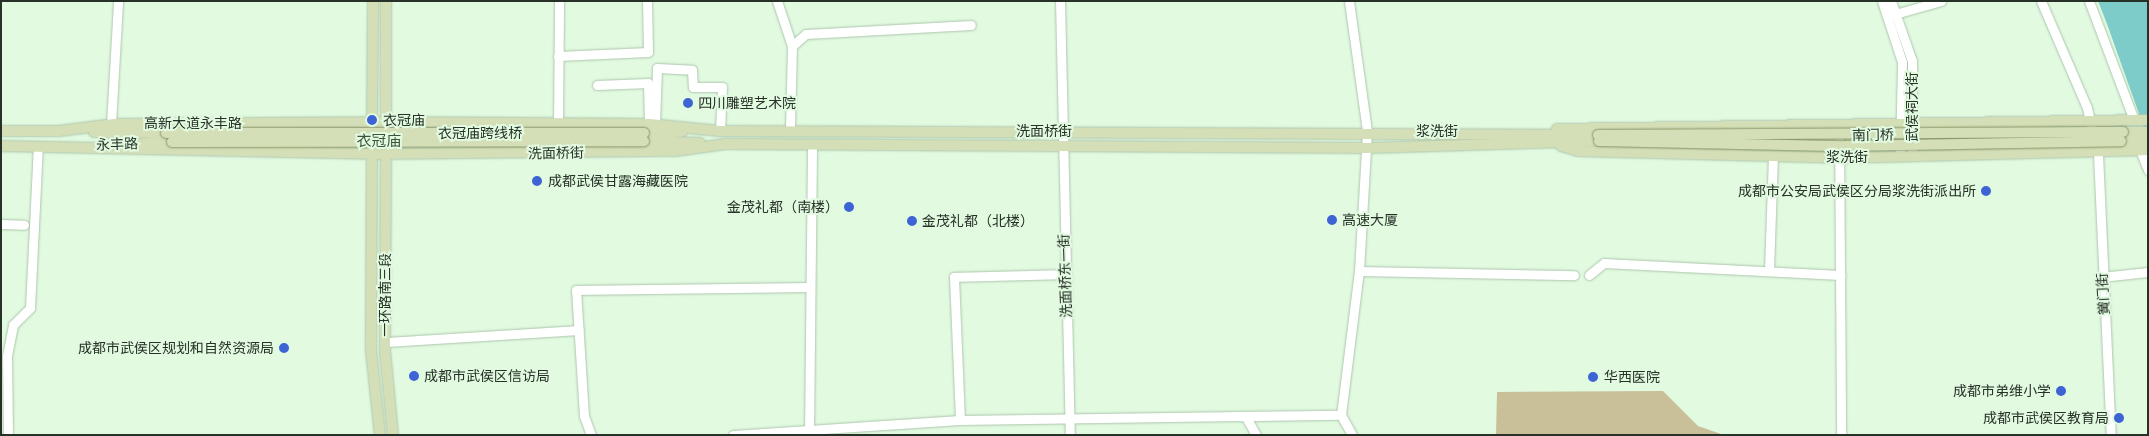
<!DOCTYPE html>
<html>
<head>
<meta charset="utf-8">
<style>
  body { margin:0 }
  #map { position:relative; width:2149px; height:436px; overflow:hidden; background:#e1fae0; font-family:Raleway,"Noto Sans SC",sans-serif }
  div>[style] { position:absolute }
  .green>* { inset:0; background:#c9c099 }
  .water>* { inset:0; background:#7eccc9 }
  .roads { filter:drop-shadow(0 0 1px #adc6ad) drop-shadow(0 0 1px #adc6ad) }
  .minor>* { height:9px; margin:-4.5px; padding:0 4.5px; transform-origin:4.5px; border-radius:4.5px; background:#fff }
  .major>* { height:10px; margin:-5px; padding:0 5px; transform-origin:5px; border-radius:5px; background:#d5dfb7 }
  .bridges { filter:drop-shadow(0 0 1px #869465) drop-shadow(0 0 1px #869465) }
  .major-bridge>* { height:10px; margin:-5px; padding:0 5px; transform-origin:5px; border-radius:5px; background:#d5dfb7 }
  .dots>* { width:14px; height:14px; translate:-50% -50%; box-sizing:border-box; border:2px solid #e1fae0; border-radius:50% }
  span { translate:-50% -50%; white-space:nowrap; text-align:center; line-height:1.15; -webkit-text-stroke:4px #e1fae0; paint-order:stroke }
  .poi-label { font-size:14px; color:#273127 }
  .left { translate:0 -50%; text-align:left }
  .right { translate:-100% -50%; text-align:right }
  .street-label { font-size:14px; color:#273127 }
  .neighbourhood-label { font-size:15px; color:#3d523c }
  .frame { position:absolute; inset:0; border:2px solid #273127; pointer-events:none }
</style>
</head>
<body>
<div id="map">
  <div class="green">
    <div style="clip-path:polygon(1663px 391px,1698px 426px,1724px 435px,1496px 435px,1497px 392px)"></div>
  </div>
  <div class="water">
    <div style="clip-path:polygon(2098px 1px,2148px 1px,2148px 139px,2107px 24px)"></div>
  </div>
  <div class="roads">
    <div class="minor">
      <div style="left:777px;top:1px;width:47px;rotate:71.6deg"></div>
      <div style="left:792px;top:46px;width:84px;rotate:91.4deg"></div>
      <div style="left:1060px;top:1px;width:434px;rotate:88.7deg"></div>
      <div style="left:1882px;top:1px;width:64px;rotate:71.8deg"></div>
      <div style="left:1902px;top:62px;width:94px;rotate:91.2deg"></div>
      <div style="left:1891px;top:1px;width:64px;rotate:70.7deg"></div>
      <div style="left:1912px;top:61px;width:95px;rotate:90deg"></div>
      <div style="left:2041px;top:1px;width:116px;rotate:66.7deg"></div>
      <div style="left:2087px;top:108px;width:47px;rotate:76.6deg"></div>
      <div style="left:2098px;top:154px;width:281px;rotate:87.4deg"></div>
      <div style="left:2089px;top:1px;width:127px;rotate:69.3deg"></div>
      <div style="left:1895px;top:14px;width:48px;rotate:-15.8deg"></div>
      <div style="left:792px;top:46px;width:18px;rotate:-41deg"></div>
      <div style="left:806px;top:34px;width:165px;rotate:-3.1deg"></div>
      <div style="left:558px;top:56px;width:90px;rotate:-2.5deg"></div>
      <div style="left:648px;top:52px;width:51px;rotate:-91.1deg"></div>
      <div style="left:597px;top:85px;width:51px;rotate:-2.2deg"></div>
      <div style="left:648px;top:83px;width:41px;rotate:88.6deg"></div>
      <div style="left:111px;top:124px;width:123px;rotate:-86.7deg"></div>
      <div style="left:558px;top:124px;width:123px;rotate:-89.5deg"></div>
      <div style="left:655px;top:125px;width:57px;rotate:-88deg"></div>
      <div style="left:657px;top:68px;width:35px;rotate:3deg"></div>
      <div style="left:692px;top:70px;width:17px;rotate:87deg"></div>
      <div style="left:693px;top:87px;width:29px"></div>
      <div style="left:722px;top:87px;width:44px;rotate:92.6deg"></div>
      <div style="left:1839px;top:128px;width:307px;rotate:89.6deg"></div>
      <div style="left:2140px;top:150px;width:22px;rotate:68deg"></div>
      <div style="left:1px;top:224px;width:23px;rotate:2deg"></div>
      <div style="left:1769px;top:270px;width:114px;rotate:-88deg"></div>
      <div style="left:1359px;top:271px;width:215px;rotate:1.1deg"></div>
      <div style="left:1589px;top:275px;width:19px;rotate:-39deg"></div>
      <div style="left:1604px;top:263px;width:237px;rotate:2.9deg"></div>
      <div style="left:2101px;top:277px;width:47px;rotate:-6.1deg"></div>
      <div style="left:387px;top:342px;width:192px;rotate:-3.6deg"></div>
      <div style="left:1341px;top:415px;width:23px;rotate:61deg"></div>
      <div style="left:1246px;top:417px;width:21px;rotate:61deg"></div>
      <div style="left:960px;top:420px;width:143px;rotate:-92.4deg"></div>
      <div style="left:954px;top:277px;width:111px;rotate:-1.5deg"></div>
      <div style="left:8px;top:435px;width:79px;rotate:-90.7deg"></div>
      <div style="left:7px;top:356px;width:32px;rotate:-79deg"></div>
      <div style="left:13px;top:325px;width:24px;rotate:-45deg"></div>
      <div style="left:30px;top:308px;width:162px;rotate:-87.2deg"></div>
      <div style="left:591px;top:435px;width:20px;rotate:-110deg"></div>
      <div style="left:584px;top:416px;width:126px;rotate:-93.6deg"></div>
      <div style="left:576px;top:290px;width:232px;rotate:-0.7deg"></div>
      <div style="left:733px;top:435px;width:227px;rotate:-3.8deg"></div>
      <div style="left:960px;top:420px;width:381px;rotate:-0.8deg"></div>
      <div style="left:1341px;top:415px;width:145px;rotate:-82.9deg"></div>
      <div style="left:1359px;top:271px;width:140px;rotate:-86.7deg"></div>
      <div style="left:1367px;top:131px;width:131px;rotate:-97.9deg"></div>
      <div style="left:809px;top:435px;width:289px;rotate:-89.4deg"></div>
    </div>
    <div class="major">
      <div style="left:372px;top:127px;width:126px;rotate:-89.5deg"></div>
      <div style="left:386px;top:128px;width:127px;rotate:-90deg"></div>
      <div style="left:1557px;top:129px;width:591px;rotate:-0.87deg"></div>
      <div style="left:1px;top:131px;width:58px"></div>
      <div style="left:59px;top:131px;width:56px;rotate:-7.1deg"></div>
      <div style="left:115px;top:124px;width:257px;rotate:-0.4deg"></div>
      <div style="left:372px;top:122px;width:277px;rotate:0.4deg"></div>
      <div style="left:649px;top:124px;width:71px;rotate:5.6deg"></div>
      <div style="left:720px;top:131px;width:878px;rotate:0.26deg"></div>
      <div style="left:94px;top:132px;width:72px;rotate:0.8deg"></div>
      <div style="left:2123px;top:132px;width:25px"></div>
      <div style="left:644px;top:133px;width:38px;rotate:-2deg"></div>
      <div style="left:644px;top:141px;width:56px;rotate:2deg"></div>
      <div style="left:2121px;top:141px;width:27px"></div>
      <div style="left:105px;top:145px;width:67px;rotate:-2.6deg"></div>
      <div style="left:1px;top:146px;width:371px;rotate:1.2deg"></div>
      <div style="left:372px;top:154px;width:303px;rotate:-0.6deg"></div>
      <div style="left:675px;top:151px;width:51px;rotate:-7.8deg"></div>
      <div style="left:726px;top:144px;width:641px;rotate:0.36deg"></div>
      <div style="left:1367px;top:148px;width:232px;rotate:-1.7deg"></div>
      <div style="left:1561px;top:146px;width:18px;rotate:16deg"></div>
      <div style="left:1578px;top:151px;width:261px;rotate:1.5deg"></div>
      <div style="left:1839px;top:158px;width:309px;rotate:-1.5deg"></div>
      <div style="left:386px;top:147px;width:204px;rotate:90.3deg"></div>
      <div style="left:385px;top:351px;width:84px;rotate:84.6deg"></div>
      <div style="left:372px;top:149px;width:201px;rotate:90.3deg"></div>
      <div style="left:371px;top:350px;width:85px;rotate:84deg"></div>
    </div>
  </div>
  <div class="bridges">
    <div class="major-bridge">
      <div style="left:166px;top:133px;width:478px"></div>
      <div style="left:1598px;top:135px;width:525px;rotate:-0.33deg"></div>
      <div style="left:1599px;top:141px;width:246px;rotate:1.2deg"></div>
      <div style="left:1845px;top:146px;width:276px;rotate:-1deg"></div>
      <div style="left:172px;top:142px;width:472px;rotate:-0.1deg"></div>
    </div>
  </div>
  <div class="dots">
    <div style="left:688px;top:103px;background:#3d63d4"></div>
    <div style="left:372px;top:120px;background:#3d63d4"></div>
    <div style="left:537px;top:181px;background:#3d63d4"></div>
    <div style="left:1986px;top:191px;background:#3d63d4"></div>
    <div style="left:849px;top:207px;background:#3d63d4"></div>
    <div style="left:1332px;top:220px;background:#3d63d4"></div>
    <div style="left:912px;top:221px;background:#3d63d4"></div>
    <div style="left:284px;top:348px;background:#3d63d4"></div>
    <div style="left:414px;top:376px;background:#3d63d4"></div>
    <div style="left:1593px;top:377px;background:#3d63d4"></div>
    <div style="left:2061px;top:391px;background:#3d63d4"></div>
    <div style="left:2119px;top:418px;background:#3d63d4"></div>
  </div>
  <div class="poi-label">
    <span class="left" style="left:698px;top:103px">四川雕塑艺术院</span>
    <span class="left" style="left:383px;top:120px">衣冠庙</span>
    <span class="left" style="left:548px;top:181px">成都武侯甘露海藏医院</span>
    <span class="right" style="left:1976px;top:191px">成都市公安局武侯区分局浆洗街派出所</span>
    <span class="right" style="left:839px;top:207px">金茂礼都（南楼）</span>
    <span class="left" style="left:1342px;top:220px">高速大厦</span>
    <span class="left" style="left:922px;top:221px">金茂礼都（北楼）</span>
    <span class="right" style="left:274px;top:348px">成都市武侯区规划和自然资源局</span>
    <span class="left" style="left:424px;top:376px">成都市武侯区信访局</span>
    <span class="left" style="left:1604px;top:377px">华西医院</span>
    <span class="right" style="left:2051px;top:391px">成都市弟维小学</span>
    <span class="right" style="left:2109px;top:418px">成都市武侯区教育局</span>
  </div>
  <div class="street-label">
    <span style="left:1912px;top:107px;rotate:-90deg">武侯祠大街</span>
    <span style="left:193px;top:123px">高新大道永丰路</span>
    <span style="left:1044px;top:131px">洗面桥街</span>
    <span style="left:1437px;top:131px">浆洗街</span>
    <span style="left:480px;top:133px">衣冠庙跨线桥</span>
    <span style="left:1873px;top:135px;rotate:-1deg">南门桥</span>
    <span style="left:117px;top:144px;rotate:-2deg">永丰路</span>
    <span style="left:556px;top:153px;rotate:-1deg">洗面桥街</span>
    <span style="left:1847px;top:157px">浆洗街</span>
    <span style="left:1065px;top:276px;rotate:-92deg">洗面桥东一街</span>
    <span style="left:2103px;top:294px;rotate:-93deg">黉门街</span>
    <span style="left:385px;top:295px;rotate:-90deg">一环路南三段</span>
  </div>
  <div class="neighbourhood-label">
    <span style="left:379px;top:142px">衣冠庙</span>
  </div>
  <div class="frame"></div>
</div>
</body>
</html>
